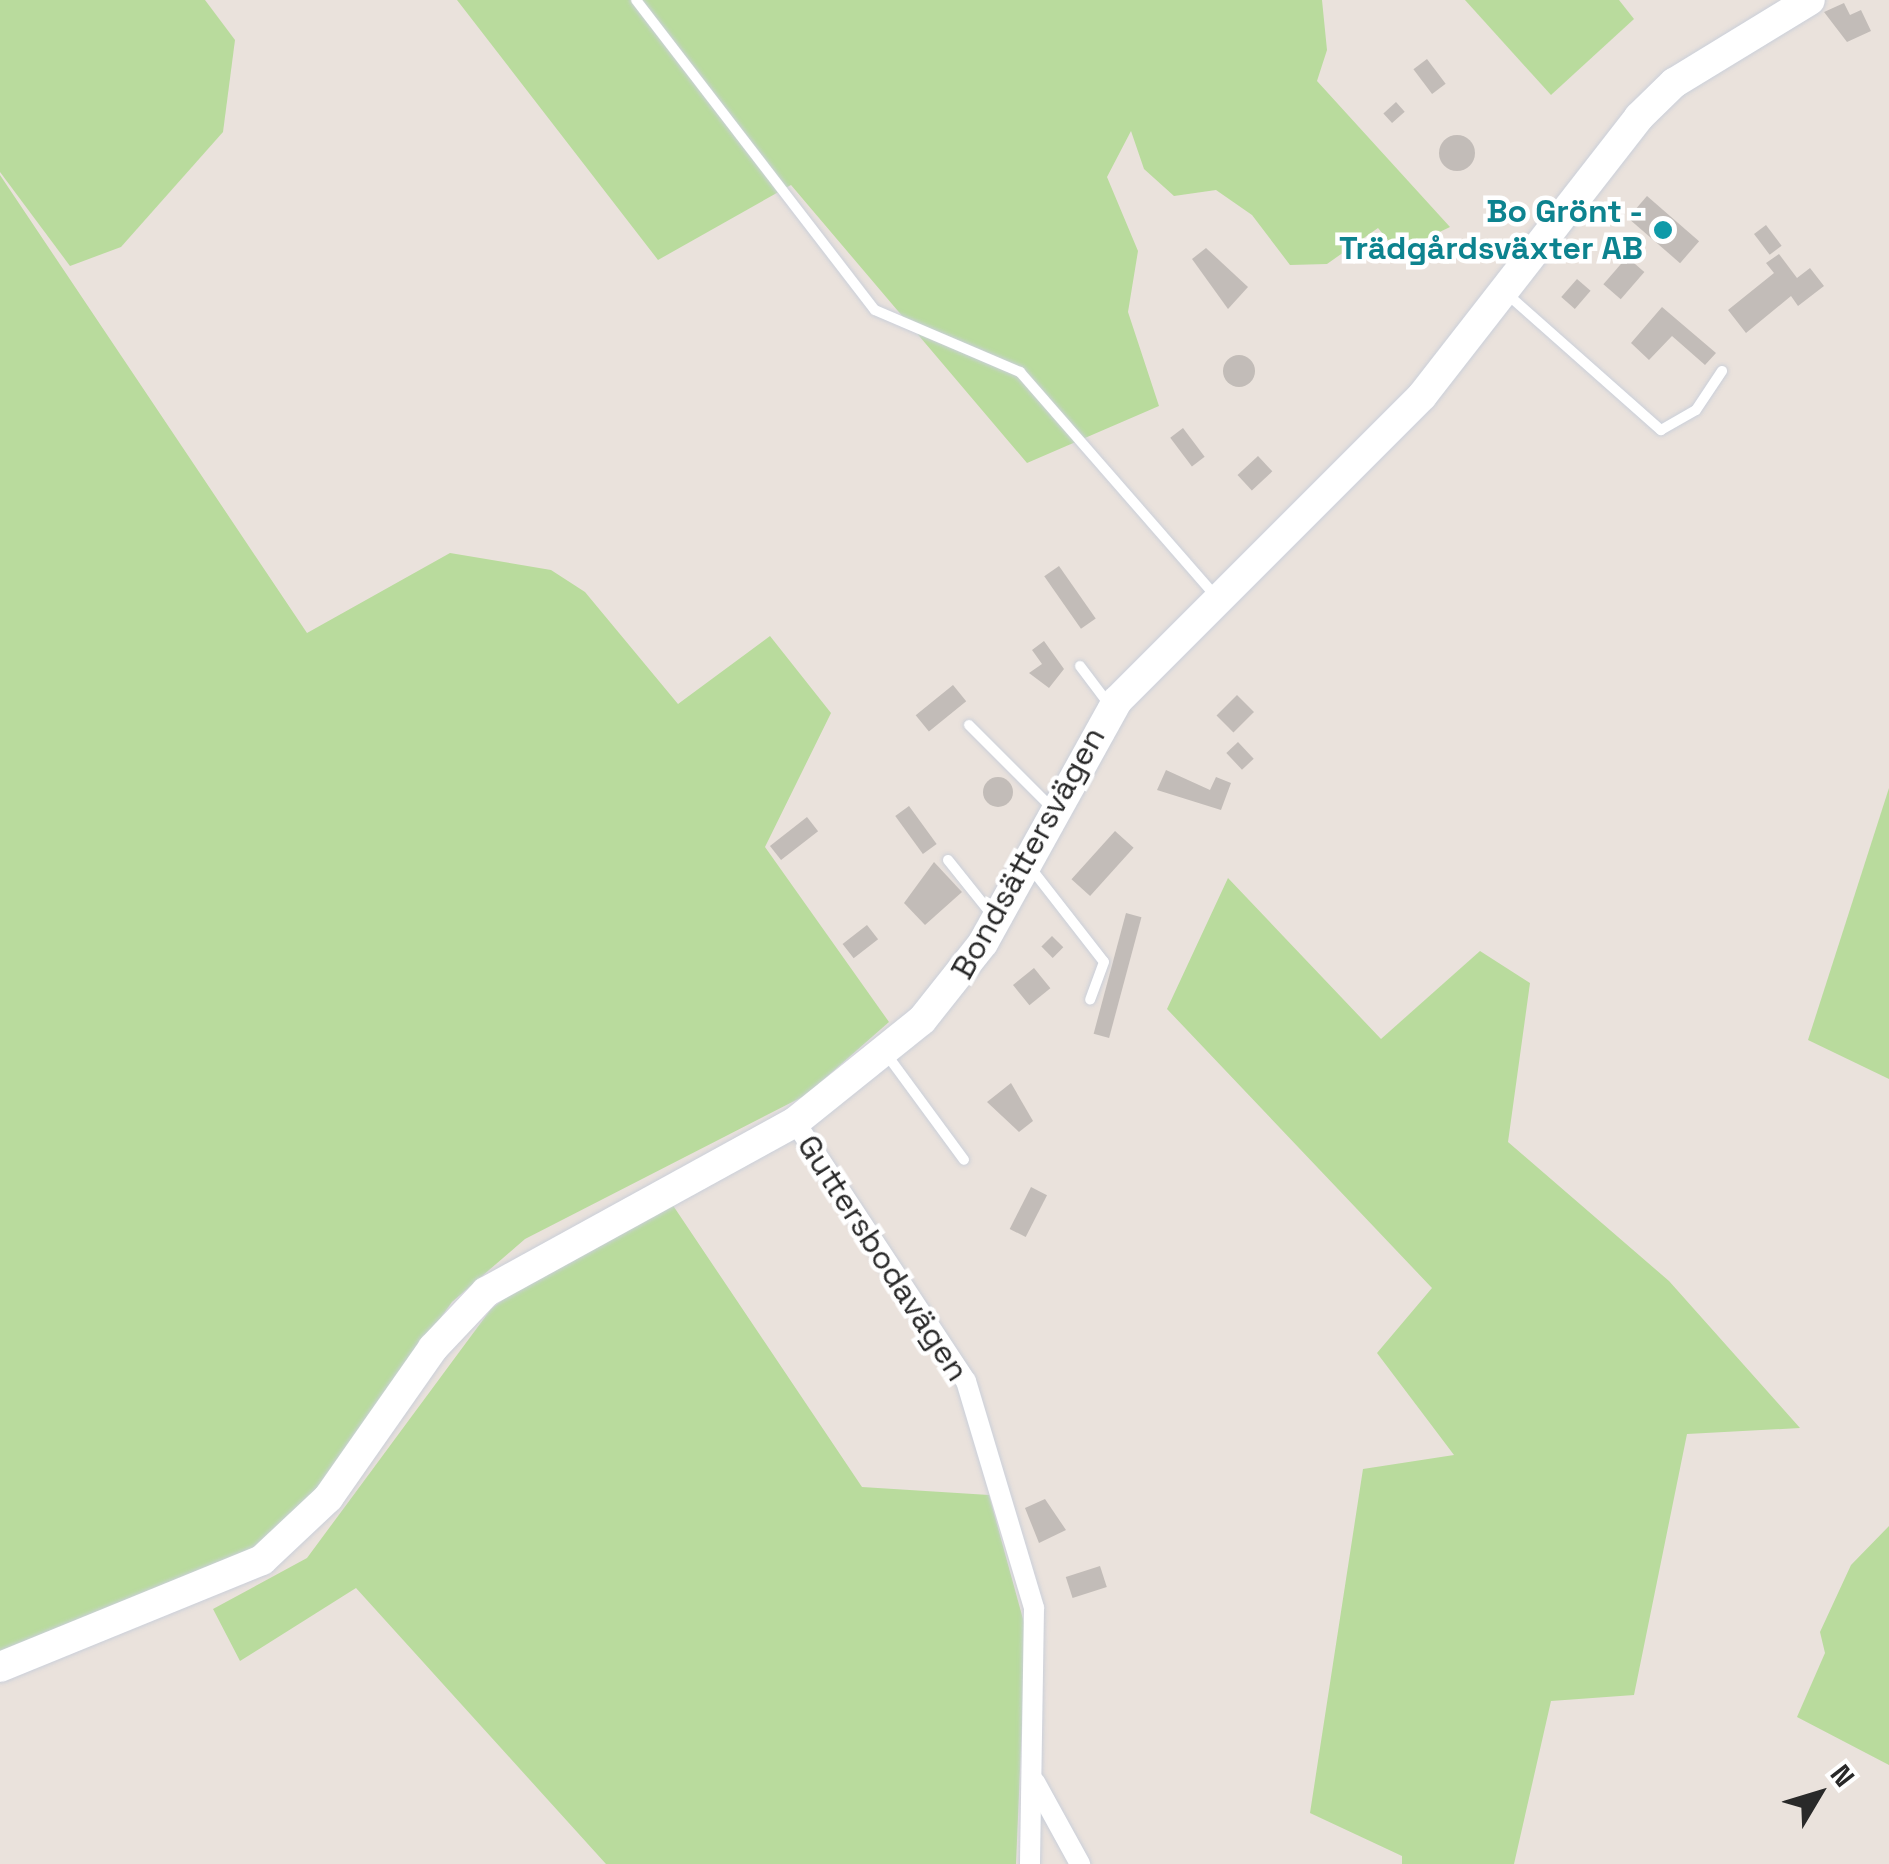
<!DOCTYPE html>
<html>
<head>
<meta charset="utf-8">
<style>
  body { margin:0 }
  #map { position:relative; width:1889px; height:1864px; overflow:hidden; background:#eae2dc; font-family:"Space Grotesk",sans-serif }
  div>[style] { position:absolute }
  .green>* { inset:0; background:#b9db9d }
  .building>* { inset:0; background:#c2bcb8; transform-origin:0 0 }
  .round { border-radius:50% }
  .roads { filter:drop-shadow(0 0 2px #cacfd9) drop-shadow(0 0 2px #cacfd9) }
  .lane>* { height:10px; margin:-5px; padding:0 5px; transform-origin:5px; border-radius:5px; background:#fff }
  .street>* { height:20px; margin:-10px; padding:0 10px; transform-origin:10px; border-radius:10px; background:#fff }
  .secondary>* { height:30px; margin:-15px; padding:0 15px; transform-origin:15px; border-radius:15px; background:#fff }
  .dots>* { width:28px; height:28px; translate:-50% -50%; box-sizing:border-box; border:5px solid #fff; border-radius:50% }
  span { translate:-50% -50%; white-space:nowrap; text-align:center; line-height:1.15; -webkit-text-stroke:9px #fff; paint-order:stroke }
  .culture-label { font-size:32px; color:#0d838f; font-weight:700 }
  .right { translate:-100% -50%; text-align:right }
  .street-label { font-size:32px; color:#292929 }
  .north { position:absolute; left:1769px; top:1744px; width:100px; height:100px; -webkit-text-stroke:8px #fff; paint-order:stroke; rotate:52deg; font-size:28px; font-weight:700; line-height:40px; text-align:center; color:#292929 }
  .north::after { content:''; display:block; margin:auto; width:35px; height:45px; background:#292929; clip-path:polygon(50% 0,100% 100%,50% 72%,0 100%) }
</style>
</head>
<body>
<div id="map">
  <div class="green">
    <div style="clip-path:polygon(0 0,205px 0,235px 40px,223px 132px,121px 247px,70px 266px,0 172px)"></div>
    <div style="clip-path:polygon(457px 0,1322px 0,1327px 50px,1317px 81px,1450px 227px,1398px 252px,1378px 228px,1327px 264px,1290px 265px,1252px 215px,1216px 190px,1174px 196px,1144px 169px,1131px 131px,1107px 177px,1138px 251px,1128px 312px,1159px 406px,1027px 463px,791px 185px,658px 260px)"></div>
    <div style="clip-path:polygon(1465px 0,1619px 0,1634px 19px,1551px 95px)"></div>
    <div style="clip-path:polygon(0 175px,307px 633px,450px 553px,551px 570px,585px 592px,678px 704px,770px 636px,831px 713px,765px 847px,889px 1022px,806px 1095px,525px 1239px,452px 1302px,289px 1530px,223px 1571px,0 1655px)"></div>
    <div style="clip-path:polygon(1889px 788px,1889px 1079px,1808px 1040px)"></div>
    <div style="clip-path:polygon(1228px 878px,1381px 1039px,1480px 951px,1530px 983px,1508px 1142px,1669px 1281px,1800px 1428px,1687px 1434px,1634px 1695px,1551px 1701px,1514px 1864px,1402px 1864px,1402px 1856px,1310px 1813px,1363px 1469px,1454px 1455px,1377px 1353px,1432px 1288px,1167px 1009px)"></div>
    <div style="clip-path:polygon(672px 1204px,862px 1487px,989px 1495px,1026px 1630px,1016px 1864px,606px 1864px,356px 1588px,240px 1661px,213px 1609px,307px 1558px,491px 1309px,540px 1271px)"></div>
    <div style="clip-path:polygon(1889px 1526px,1889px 1765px,1797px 1717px,1825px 1653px,1820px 1632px,1851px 1565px)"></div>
  </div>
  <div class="building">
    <div style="clip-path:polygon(1844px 3px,1850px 15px,1861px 10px,1871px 31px,1847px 42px,1824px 12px)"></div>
    <div style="left:1427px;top:59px;width:31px;height:17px;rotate:53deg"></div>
    <div style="left:1396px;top:102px;width:13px;height:17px;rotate:48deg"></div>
    <div class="round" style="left:1439px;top:135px;width:36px;height:36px"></div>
    <div style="left:1647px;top:196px;width:69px;height:29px;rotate:41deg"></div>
    <div style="left:1766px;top:225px;width:26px;height:15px;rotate:53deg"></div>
    <div style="clip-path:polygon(1206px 248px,1248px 287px,1228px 309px,1192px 259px)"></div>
    <div style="clip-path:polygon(1779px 254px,1797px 278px,1810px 268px,1824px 286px,1798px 306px,1791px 296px,1746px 333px,1728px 310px,1774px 273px,1766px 263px)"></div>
    <div style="left:1627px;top:257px;width:23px;height:36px;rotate:41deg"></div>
    <div style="left:1577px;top:279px;width:18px;height:24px;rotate:41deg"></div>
    <div style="clip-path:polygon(1662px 307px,1716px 353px,1705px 365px,1672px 336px,1649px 360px,1631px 343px)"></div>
    <div class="round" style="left:1223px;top:355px;width:32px;height:32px"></div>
    <div style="left:1183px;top:428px;width:36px;height:16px;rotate:53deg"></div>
    <div style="left:1258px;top:456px;width:21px;height:28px;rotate:47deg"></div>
    <div style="left:1059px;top:566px;width:64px;height:18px;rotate:55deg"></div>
    <div style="clip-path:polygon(1044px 641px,1064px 669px,1049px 688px,1029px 673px,1042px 664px,1032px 650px)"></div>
    <div style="left:953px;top:685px;width:21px;height:48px;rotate:51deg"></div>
    <div style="left:1237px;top:695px;width:24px;height:29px;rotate:45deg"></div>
    <div style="left:1238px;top:742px;width:23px;height:16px;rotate:47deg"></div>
    <div style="clip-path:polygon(1166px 770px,1210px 790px,1216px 777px,1231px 783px,1221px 810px,1157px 790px)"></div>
    <div class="round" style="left:983px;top:777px;width:30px;height:30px"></div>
    <div style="left:909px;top:806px;width:47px;height:17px;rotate:54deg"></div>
    <div style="left:807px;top:817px;width:18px;height:47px;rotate:52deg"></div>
    <div style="left:1115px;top:831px;width:25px;height:65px;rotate:42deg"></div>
    <div style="clip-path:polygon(934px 862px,962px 892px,925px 925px,904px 903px)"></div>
    <div style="left:1126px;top:913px;width:16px;height:125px;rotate:15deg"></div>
    <div style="left:867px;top:925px;width:18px;height:31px;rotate:52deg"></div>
    <div style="left:1052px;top:936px;width:16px;height:15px;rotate:45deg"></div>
    <div style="left:1034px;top:968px;width:26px;height:27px;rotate:51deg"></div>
    <div style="clip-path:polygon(1011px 1083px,1033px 1121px,1019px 1132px,987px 1102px)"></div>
    <div style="left:1031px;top:1187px;width:18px;height:47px;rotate:27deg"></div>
    <div style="clip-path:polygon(1045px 1499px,1066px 1530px,1039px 1543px,1025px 1508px)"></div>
    <div style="left:1100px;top:1566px;width:22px;height:36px;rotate:72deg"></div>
  </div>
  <div class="roads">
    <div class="lane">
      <div style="left:636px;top:0;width:391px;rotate:52.4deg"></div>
      <div style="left:875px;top:310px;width:158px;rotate:23.2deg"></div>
      <div style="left:1020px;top:372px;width:298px;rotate:48.9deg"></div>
      <div style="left:1506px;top:293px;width:207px;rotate:41.5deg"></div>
      <div style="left:1661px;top:430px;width:40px;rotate:-29.7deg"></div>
      <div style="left:1696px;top:410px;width:47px;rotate:-56.3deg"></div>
      <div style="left:1080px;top:666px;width:51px;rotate:52.9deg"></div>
      <div style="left:969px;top:725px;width:119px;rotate:45deg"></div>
      <div style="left:948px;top:860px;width:70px;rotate:51.3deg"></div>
      <div style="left:1030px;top:867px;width:120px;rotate:52.1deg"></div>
      <div style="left:1104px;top:962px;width:40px;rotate:110.2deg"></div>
      <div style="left:887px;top:1055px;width:130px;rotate:53.7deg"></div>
    </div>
    <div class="street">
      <div style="left:795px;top:1122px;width:310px;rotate:56.6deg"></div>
      <div style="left:966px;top:1381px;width:237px;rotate:73.3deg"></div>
      <div style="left:1034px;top:1608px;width:256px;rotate:90.9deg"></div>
      <div style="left:1035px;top:1782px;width:94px;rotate:61.2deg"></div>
    </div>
    <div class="secondary">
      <div style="left:0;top:1667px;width:283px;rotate:-22.2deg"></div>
      <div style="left:262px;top:1560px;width:91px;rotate:-43.2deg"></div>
      <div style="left:328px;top:1498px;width:183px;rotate:-55deg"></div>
      <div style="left:433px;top:1348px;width:77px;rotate:-46.6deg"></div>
      <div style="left:486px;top:1292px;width:353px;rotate:-28.8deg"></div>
      <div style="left:795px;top:1122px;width:163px;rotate:-38.8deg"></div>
      <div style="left:922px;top:1020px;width:98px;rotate:-51.6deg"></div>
      <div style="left:983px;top:943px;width:277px;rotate:-61deg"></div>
      <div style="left:1117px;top:701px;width:431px;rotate:-45deg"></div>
      <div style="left:1422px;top:396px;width:353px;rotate:-52.1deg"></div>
      <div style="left:1639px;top:117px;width:49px;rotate:-44.2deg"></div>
      <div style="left:1674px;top:83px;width:159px;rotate:-31.4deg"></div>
    </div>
  </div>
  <div class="dots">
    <div style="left:1663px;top:230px;background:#0f9aa8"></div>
  </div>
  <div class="culture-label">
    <span class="right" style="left:1643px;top:230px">Bo Grönt -<br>Trädgårdsväxter AB</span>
  </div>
  <div class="street-label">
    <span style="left:1028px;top:853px;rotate:-61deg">Bondsättersvägen</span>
    <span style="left:883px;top:1258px;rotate:57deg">Guttersbodavägen</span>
  </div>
  <div class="north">N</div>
</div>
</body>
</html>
